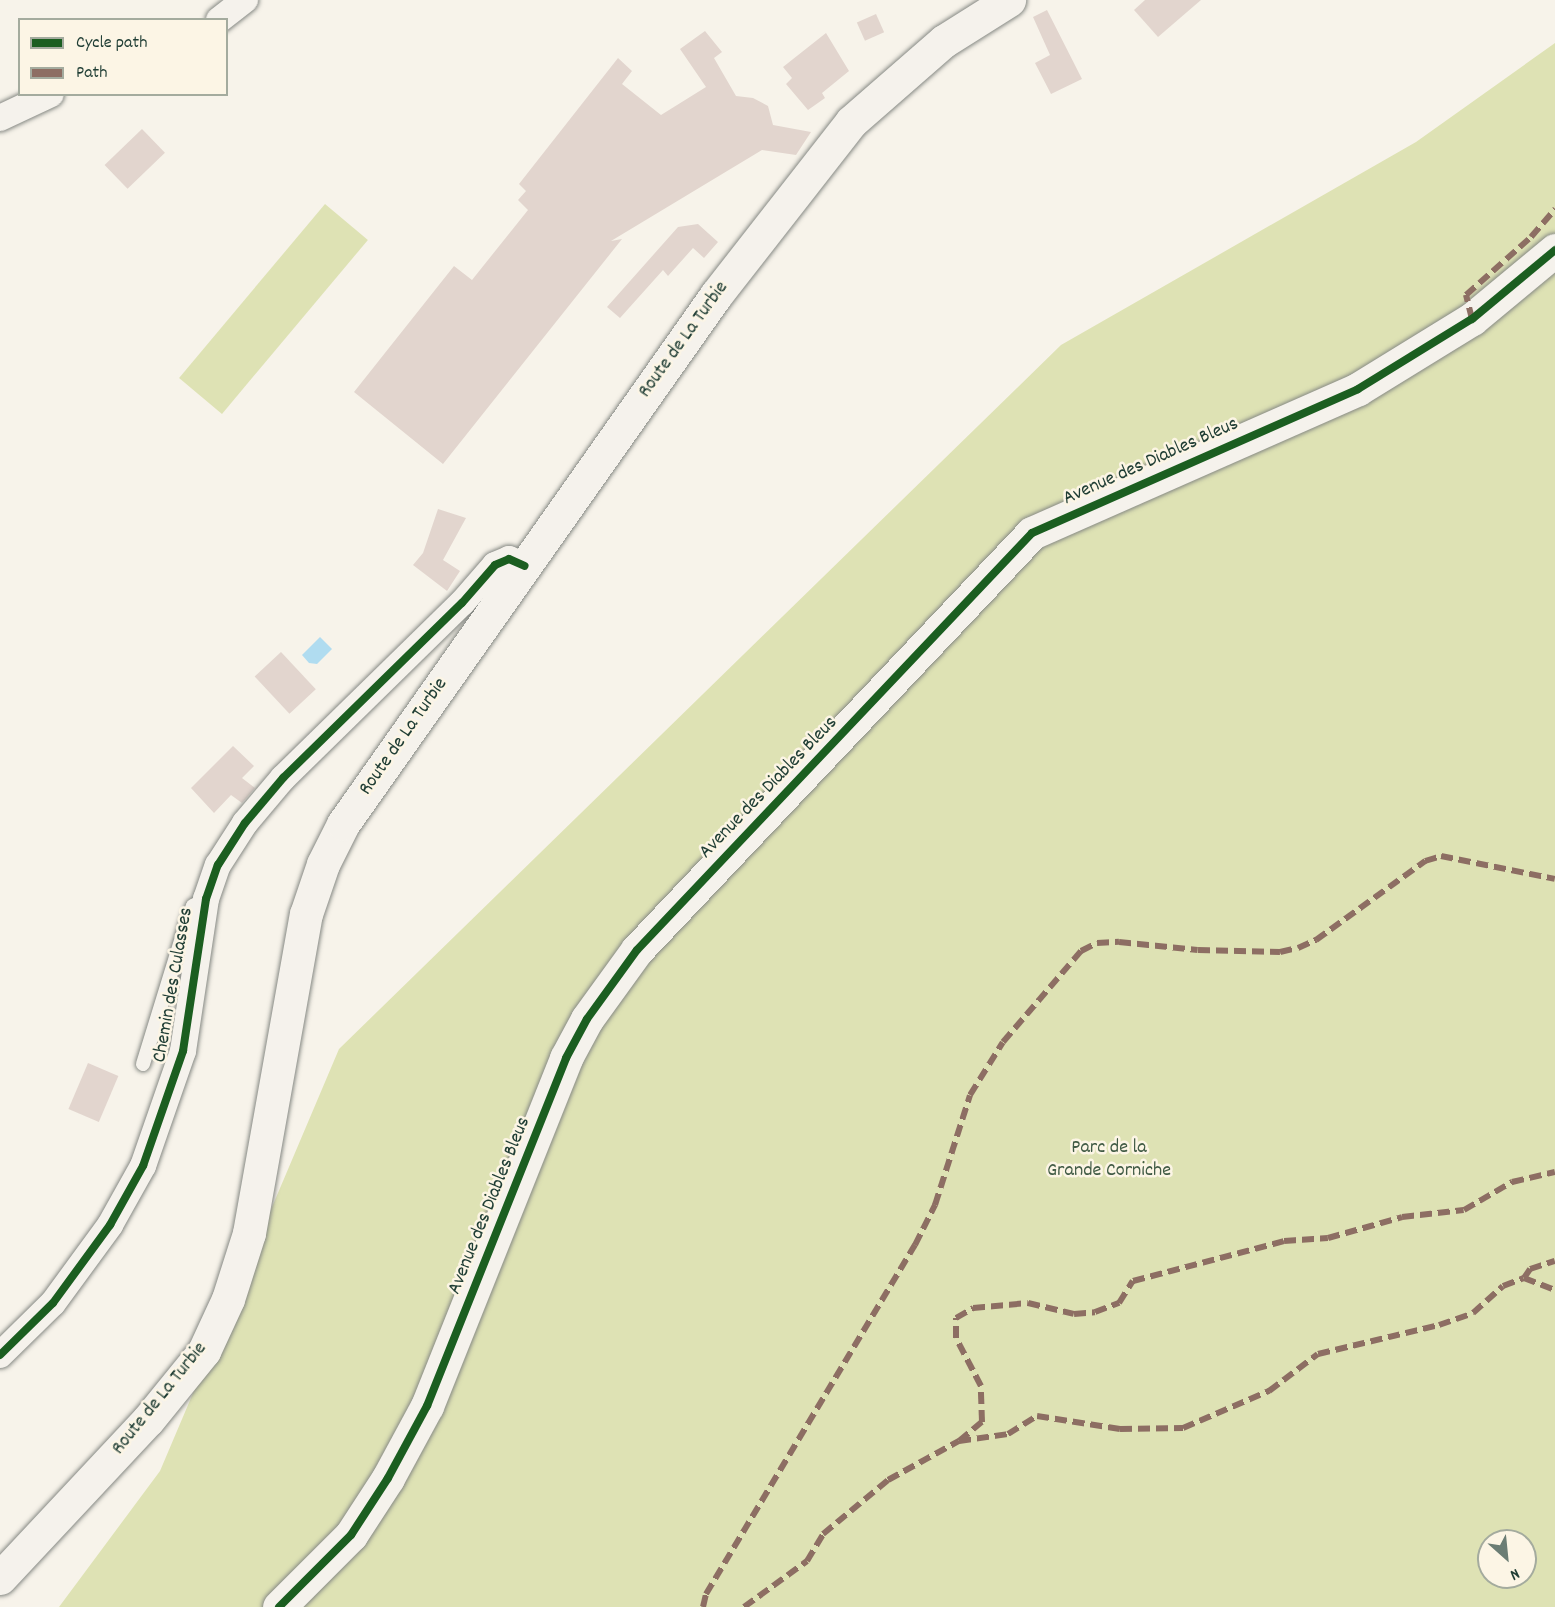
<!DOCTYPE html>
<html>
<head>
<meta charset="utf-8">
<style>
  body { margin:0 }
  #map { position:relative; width:1555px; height:1607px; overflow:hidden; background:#f7f3ea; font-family:Dekko,sans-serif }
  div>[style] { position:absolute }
  .green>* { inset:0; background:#dee2b4; transform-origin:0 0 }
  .water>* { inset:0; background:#b0dcf0 }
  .building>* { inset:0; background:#e2d5ce; transform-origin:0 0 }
  .roads { filter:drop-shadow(0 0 2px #868984) drop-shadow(0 0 2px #868984) }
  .lane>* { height:14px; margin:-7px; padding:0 7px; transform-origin:7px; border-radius:7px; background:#f5f2ec }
  .street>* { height:26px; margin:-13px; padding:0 13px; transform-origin:13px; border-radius:13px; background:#f5f2ec }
  .secondary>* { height:33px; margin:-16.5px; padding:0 16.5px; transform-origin:16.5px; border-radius:16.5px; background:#f5f2ec }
  .quiet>* { height:6px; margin-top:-3px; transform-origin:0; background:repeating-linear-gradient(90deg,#8d6e63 0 12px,transparent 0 18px) }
  .cycleway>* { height:8px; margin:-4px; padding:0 4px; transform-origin:4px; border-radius:4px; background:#1b5e20 }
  span { translate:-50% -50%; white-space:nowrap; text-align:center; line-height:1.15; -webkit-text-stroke:5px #fcf5e5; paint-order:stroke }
  .street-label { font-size:20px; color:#1f3d34 }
  .park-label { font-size:20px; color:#415b45 }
  .legend { position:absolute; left:18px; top:18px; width:210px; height:78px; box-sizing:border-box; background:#fcf5e5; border:2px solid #a4ab9e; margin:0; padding:8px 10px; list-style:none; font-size:18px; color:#1f3d34 }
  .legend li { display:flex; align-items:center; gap:12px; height:30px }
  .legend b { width:30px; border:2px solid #a4ab9e }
  .north { position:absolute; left:1477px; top:1529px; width:60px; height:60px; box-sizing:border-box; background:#fcf5e5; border:2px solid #a4ab9e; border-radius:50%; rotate:153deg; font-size:16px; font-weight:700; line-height:24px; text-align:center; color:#1f3d34 }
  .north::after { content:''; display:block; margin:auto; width:21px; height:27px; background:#6b7d74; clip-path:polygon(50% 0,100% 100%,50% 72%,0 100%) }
</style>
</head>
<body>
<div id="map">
  <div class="green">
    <div style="clip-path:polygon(evenodd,1555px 43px,1555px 1607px,59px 1607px,160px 1471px,339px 1049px,1061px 345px,1416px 142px,1555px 43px,1489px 1541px,1525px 1541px,1525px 1577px,1489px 1577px,1489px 1541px)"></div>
    <div style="left:325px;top:204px;width:56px;height:227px;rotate:40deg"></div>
  </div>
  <div class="water">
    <div style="clip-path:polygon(320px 637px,332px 649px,317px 664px,309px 663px,302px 655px)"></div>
  </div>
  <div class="building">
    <div style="clip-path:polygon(1145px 0,1201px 0,1158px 37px,1134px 10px)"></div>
    <div style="clip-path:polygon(1047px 10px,1082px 79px,1051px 94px,1035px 63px,1050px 55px,1033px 17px)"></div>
    <div style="left:876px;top:14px;width:20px;height:21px;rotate:66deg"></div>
    <div style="clip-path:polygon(705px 31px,722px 52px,714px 58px,736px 96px,753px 98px,768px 106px,773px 125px,811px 132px,796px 155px,762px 150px,611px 241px,622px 239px,443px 464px,354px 392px,454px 266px,472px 280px,528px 210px,518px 200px,526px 191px,519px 184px,618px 58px,632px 71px,622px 84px,661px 115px,706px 87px,680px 49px)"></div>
    <div style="clip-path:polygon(826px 33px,849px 71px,822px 93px,825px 98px,808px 110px,786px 84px,792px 78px,783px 67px)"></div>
    <div style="left:142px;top:129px;width:33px;height:52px;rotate:46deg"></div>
    <div style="clip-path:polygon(698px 224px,718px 242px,704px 258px,693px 248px,668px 276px,663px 270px,620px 318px,607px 307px,678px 227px)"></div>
    <div style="clip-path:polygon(438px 509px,466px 518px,443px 560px,460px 571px,447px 591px,413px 565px,423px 553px)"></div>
    <div style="left:281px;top:652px;width:51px;height:36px;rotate:47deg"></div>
    <div style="clip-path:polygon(233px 746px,254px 766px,242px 778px,255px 788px,242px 803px,231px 795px,214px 813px,191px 788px)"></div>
    <div style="left:88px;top:1063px;width:33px;height:50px;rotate:23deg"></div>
  </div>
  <div class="roads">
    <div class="lane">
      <div style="left:143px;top:1064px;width:146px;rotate:-72.9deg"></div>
      <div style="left:186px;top:924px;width:19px;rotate:-69deg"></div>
      <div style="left:193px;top:906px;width:15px;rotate:-28deg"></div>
    </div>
    <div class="street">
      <div style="left:219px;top:20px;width:33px;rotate:-38deg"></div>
      <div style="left:0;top:118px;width:56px;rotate:-25.2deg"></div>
      <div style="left:0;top:1355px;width:74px;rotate:-44.5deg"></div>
      <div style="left:53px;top:1303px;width:97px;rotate:-53.8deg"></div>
      <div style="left:110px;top:1225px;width:68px;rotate:-60.8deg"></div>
      <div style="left:143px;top:1166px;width:122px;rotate:-70.8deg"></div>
      <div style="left:183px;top:1051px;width:154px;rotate:-81.4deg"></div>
      <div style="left:206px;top:899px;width:36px;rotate:-71deg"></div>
      <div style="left:218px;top:865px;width:50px;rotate:-57.3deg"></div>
      <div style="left:245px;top:823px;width:59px;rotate:-49.8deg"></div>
      <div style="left:283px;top:778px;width:250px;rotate:-44.4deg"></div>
      <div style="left:462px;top:603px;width:50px;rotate:-49deg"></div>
      <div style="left:495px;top:565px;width:15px;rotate:-23deg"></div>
      <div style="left:509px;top:559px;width:17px;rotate:24deg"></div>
    </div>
    <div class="secondary">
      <div style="left:0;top:1578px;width:216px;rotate:-46.9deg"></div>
      <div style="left:148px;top:1420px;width:89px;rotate:-50.9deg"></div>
      <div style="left:204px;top:1351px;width:57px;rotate:-65.2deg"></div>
      <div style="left:228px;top:1299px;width:69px;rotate:-72.3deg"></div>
      <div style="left:249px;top:1233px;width:324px;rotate:-79.9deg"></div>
      <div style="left:306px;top:914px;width:53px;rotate:-71.2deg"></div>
      <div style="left:323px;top:864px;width:45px;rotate:-63.4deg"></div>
      <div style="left:343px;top:824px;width:647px;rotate:-54.81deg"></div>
      <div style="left:716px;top:295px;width:219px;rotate:-52deg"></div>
      <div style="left:851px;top:122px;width:123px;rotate:-41.1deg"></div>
      <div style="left:944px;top:41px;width:77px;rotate:-32.2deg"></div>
      <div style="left:279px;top:1607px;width:102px;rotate:-45deg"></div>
      <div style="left:351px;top:1535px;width:68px;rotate:-57deg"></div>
      <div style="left:388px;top:1478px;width:82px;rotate:-61.6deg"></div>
      <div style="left:427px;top:1406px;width:375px;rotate:-68.2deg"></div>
      <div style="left:566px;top:1058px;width:44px;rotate:-61.7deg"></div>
      <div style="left:587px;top:1019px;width:85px;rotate:-54.1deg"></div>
      <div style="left:637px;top:950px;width:574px;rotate:-46.55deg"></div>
      <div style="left:1032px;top:533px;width:356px;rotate:-23.8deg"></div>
      <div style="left:1358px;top:389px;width:134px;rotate:-31.6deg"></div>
      <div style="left:1472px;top:319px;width:108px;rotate:-39.7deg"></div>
    </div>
  </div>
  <div class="quiet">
    <div style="left:1472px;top:319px;width:25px;rotate:-104deg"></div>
    <div style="left:1466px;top:295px;width:87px;rotate:-41.7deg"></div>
    <div style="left:1531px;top:237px;width:37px;rotate:-49deg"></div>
    <div style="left:1524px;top:1278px;width:11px;rotate:-56deg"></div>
    <div style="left:1530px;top:1269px;width:26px;rotate:-18deg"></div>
    <div style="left:959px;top:1441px;width:49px;rotate:-8.1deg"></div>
    <div style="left:1008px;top:1434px;width:34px;rotate:-32deg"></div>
    <div style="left:1037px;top:1416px;width:84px;rotate:8.9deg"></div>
    <div style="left:1120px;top:1429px;width:63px;rotate:-0.9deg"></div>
    <div style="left:1183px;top:1428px;width:94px;rotate:-23.3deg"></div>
    <div style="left:1269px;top:1391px;width:61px;rotate:-37.1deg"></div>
    <div style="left:1318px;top:1354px;width:124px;rotate:-13.5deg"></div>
    <div style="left:1439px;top:1325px;width:36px;rotate:-19deg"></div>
    <div style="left:1473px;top:1313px;width:40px;rotate:-42deg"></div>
    <div style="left:1503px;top:1286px;width:22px;rotate:-21deg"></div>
    <div style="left:1524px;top:1278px;width:33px;rotate:21deg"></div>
    <div style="left:703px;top:1607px;width:13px;rotate:-77deg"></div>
    <div style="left:706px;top:1594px;width:407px;rotate:-59.1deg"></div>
    <div style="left:915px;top:1245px;width:45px;rotate:-63.4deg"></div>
    <div style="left:935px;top:1205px;width:115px;rotate:-72.3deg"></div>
    <div style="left:970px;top:1095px;width:62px;rotate:-58.1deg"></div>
    <div style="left:1003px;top:1042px;width:120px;rotate:-49.4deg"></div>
    <div style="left:1081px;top:951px;width:18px;rotate:-27deg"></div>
    <div style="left:1097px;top:943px;width:22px;rotate:-3deg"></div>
    <div style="left:1119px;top:942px;width:79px;rotate:5.8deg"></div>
    <div style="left:1198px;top:950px;width:82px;rotate:1.4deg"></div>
    <div style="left:1280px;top:952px;width:18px;rotate:-13deg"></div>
    <div style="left:1298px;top:948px;width:20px;rotate:-24deg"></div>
    <div style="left:1316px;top:940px;width:135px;rotate:-35.9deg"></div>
    <div style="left:1425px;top:861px;width:17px;rotate:-17deg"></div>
    <div style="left:1441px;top:856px;width:116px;rotate:11.4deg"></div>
    <div style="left:744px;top:1607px;width:78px;rotate:-36.1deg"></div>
    <div style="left:807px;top:1561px;width:31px;rotate:-59deg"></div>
    <div style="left:823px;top:1534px;width:85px;rotate:-39.7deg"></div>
    <div style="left:888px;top:1480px;width:81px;rotate:-28.8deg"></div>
    <div style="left:959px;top:1441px;width:30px;rotate:-40deg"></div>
    <div style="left:982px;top:1422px;width:36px;rotate:-92deg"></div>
    <div style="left:981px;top:1386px;width:54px;rotate:-117.5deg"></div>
    <div style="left:956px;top:1338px;width:20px;rotate:-90deg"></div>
    <div style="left:956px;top:1318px;width:20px;rotate:-30deg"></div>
    <div style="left:973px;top:1308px;width:55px;rotate:-5.2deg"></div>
    <div style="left:1028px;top:1303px;width:47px;rotate:13.4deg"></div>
    <div style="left:1074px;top:1314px;width:21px;rotate:-5deg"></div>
    <div style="left:1095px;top:1312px;width:26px;rotate:-21deg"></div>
    <div style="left:1119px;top:1303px;width:26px;rotate:-58deg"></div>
    <div style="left:1133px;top:1281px;width:156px;rotate:-14.8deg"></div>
    <div style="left:1284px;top:1241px;width:44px;rotate:-3.9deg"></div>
    <div style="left:1328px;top:1238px;width:77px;rotate:-15.8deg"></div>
    <div style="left:1402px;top:1217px;width:62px;rotate:-6.4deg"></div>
    <div style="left:1464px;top:1210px;width:56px;rotate:-30.3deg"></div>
    <div style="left:1512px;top:1182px;width:44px;rotate:-13.1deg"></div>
  </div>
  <div class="cycleway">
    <div style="left:0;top:1355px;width:74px;rotate:-44.5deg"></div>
    <div style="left:53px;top:1303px;width:97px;rotate:-53.8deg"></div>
    <div style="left:110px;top:1225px;width:68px;rotate:-60.8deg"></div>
    <div style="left:143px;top:1166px;width:122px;rotate:-70.8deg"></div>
    <div style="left:183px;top:1051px;width:154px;rotate:-81.4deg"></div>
    <div style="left:206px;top:899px;width:36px;rotate:-71deg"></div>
    <div style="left:218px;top:865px;width:50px;rotate:-57.3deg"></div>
    <div style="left:245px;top:823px;width:59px;rotate:-49.8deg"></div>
    <div style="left:283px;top:778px;width:250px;rotate:-44.4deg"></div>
    <div style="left:462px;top:603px;width:50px;rotate:-49deg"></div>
    <div style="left:495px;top:565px;width:15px;rotate:-23deg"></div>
    <div style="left:509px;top:559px;width:17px;rotate:24deg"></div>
    <div style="left:279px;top:1607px;width:102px;rotate:-45deg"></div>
    <div style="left:351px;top:1535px;width:68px;rotate:-57deg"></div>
    <div style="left:388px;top:1478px;width:82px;rotate:-61.6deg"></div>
    <div style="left:427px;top:1406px;width:375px;rotate:-68.2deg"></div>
    <div style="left:566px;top:1058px;width:44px;rotate:-61.7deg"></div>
    <div style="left:587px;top:1019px;width:85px;rotate:-54.1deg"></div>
    <div style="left:637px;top:950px;width:574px;rotate:-46.55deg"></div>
    <div style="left:1032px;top:533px;width:356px;rotate:-23.8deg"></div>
    <div style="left:1358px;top:389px;width:134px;rotate:-31.6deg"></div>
    <div style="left:1472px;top:319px;width:108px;rotate:-39.7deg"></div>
  </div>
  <div class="street-label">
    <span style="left:684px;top:340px;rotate:-54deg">Route de La Turbie</span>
    <span style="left:1151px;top:462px;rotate:-24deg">Avenue des Diables Bleus</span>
    <span style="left:404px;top:737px;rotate:-55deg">Route de La Turbie</span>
    <span style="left:769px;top:788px;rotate:-46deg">Avenue des Diables Bleus</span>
    <span style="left:174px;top:985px;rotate:-80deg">Chemin des Culasses</span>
    <span style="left:490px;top:1206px;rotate:-68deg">Avenue des Diables Bleus</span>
    <span style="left:160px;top:1399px;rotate:-51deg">Route de La Turbie</span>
  </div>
  <div class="park-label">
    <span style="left:1109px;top:1160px">Parc de la<br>Grande Corniche</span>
  </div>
  <ul class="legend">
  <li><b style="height:8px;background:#1b5e20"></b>Cycle path</li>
  <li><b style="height:8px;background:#8d6e63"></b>Path</li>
  </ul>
  <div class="north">N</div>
</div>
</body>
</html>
